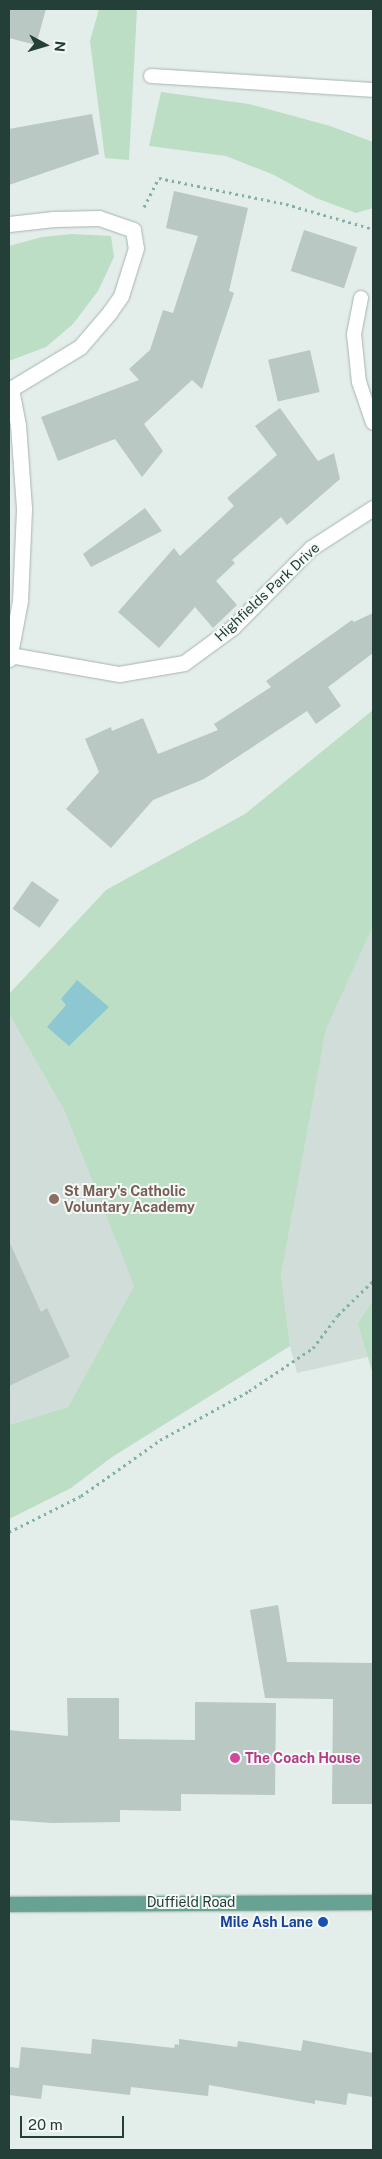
<!DOCTYPE html>
<html>
<head>
<meta charset="utf-8">
<style>
  body { margin:0 }
  #map { position:relative; width:382px; height:2159px; overflow:hidden; background:#e3ede9; font-family:"Public Sans",sans-serif }
  div>[style] { position:absolute }
  .built>* { inset:0; background:#d1ddd8 }
  .green>* { inset:0; background:#bcdec5 }
  .water>* { inset:0; background:#8cc7d2 }
  .building>* { inset:0; background:#b9c8c2; transform-origin:0 0 }
  .path>* { height:3px; margin-top:-1.5px; transform-origin:0; background:repeating-linear-gradient(90deg,#84b1a2 0 2.5px,transparent 0 6.5px) }
  .roads { filter:drop-shadow(0 0 1px #a6b5b0) drop-shadow(0 0 1px #a6b5b0) }
  .lane>* { height:14px; margin:-7px; padding:0 7px; transform-origin:7px; border-radius:7px; background:#fff }
  .street>* { height:15px; margin:-7.5px; padding:0 7.5px; transform-origin:7.5px; border-radius:7.5px; background:#fff }
  .primary>* { height:15px; margin:-7.5px; padding:0 7.5px; transform-origin:7.5px; border-radius:7.5px; background:#68a293 }
  .dots>* { width:14px; height:14px; translate:-50% -50%; box-sizing:border-box; border:2px solid #f4f9f7; border-radius:50% }
  span { translate:-50% -50%; white-space:nowrap; text-align:center; line-height:1.15; -webkit-text-stroke:4px #f4f9f7; paint-order:stroke }
  .street-label { font-size:14px; color:#233f37 }
  .education-label { font-size:14px; color:#785e54; font-weight:700 }
  .left { translate:0 -50%; text-align:left }
  .hotel-label { font-size:14px; color:#b23c85; font-weight:700 }
  .transit-label { font-size:14px; color:#164399; font-weight:700 }
  .right { translate:-100% -50%; text-align:right }
  .frame { position:absolute; inset:0; border:10px solid #233f37; pointer-events:none }
  .north { position:absolute; left:20px; top:20px; width:50px; height:50px; -webkit-text-stroke:4px #f4f9f7; paint-order:stroke; rotate:96deg; font-size:14px; font-weight:700; line-height:20px; text-align:center; color:#233f37 }
  .north::after { content:''; display:block; margin:auto; width:18px; height:22px; background:#233f37; clip-path:polygon(50% 0,100% 100%,50% 72%,0 100%) }
  .scale { position:absolute; left:20px; top:2116px; width:104px; height:22px; box-sizing:border-box; border:2px solid #233f37; border-top:0; padding-left:6px; font-size:15px; line-height:18px; white-space:nowrap; color:#233f37; -webkit-text-stroke:4px #f4f9f7; paint-order:stroke }
</style>
</head>
<body>
<div id="map">
  <div class="built">
    <div style="clip-path:polygon(373px 926px,373px 1374px,368px 1357px,297px 1373px,290px 1346px,281px 1276px,326px 1028px)"></div>
    <div style="clip-path:polygon(9px 1014px,65px 1112px,134px 1286px,68px 1407px,9px 1425px)"></div>
  </div>
  <div class="green">
    <div style="clip-path:polygon(99px 9px,137px 9px,129px 160px,105px 158px,90px 41px)"></div>
    <div style="clip-path:polygon(161px 92px,249px 104px,330px 126px,373px 142px,373px 208px,356px 213px,316px 198px,274px 175px,226px 156px,149px 146px)"></div>
    <div style="clip-path:polygon(72px 234px,111px 236px,114px 257px,98px 291px,73px 324px,46px 347px,9px 361px,9px 246px,42px 237px)"></div>
    <div style="clip-path:polygon(373px 710px,373px 926px,326px 1029px,281px 1276px,290px 1346px,112px 1457px,71px 1488px,9px 1519px,9px 1425px,68px 1407px,134px 1286px,65px 1112px,9px 1014px,9px 994px,106px 890px,245px 814px)"></div>
    <div style="clip-path:polygon(373px 1300px,373px 1374px,358px 1324px)"></div>
  </div>
  <div class="water">
    <div style="clip-path:polygon(77px 980px,109px 1007px,69px 1046px,47px 1027px,66px 1005px,61px 999px)"></div>
  </div>
  <div class="building">
    <div style="clip-path:polygon(9px 9px,46px 9px,36px 45px,9px 38px)"></div>
    <div style="clip-path:polygon(92px 114px,99px 154px,9px 185px,9px 129px)"></div>
    <div style="clip-path:polygon(174px 191px,248px 208px,229px 291px,234px 293px,202px 389px,192px 380px,144px 424px,163px 451px,142px 477px,115px 439px,58px 461px,41px 417px,139px 380px,129px 369px,150px 350px,163px 310px,173px 313px,198px 236px,166px 228px)"></div>
    <div style="left:304px;top:230px;width:56px;height:43px;rotate:18deg"></div>
    <div style="left:310px;top:350px;width:43px;height:43px;rotate:77deg"></div>
    <div style="clip-path:polygon(280px 408px,318px 461px,334px 453px,340px 479px,287px 525px,281px 517px,232px 560px,235px 563px,216px 581px,237px 605px,213px 628px,195px 607px,159px 648px,118px 612px,174px 548px,180px 556px,234px 506px,227px 498px,277px 455px,255px 426px)"></div>
    <div style="clip-path:polygon(145px 508px,162px 531px,91px 567px,83px 554px)"></div>
    <div style="clip-path:polygon(373px 613px,373px 653px,328px 687px,341px 706px,316px 724px,307px 711px,204px 779px,153px 800px,111px 848px,66px 809px,99px 772px,85px 739px,111px 727px,112px 731px,143px 718px,158px 754px,218px 730px,214px 724px,271px 687px,266px 681px,352px 620px,354px 622px)"></div>
    <div style="left:32px;top:881px;width:33px;height:34px;rotate:35deg"></div>
    <div style="clip-path:polygon(9px 1241px,41px 1312px,47px 1308px,70px 1357px,9px 1386px)"></div>
    <div style="clip-path:polygon(278px 1605px,287px 1662px,373px 1663px,373px 1804px,332px 1804px,333px 1699px,265px 1698px,250px 1610px)"></div>
    <div style="clip-path:polygon(67px 1698px,119px 1698px,119px 1739px,195px 1740px,195px 1702px,276px 1703px,275px 1795px,181px 1794px,181px 1811px,120px 1810px,120px 1822px,52px 1823px,9px 1820px,9px 1730px,68px 1736px)"></div>
    <div style="clip-path:polygon(92px 2039px,174px 2048px,175px 2044px,179px 2045px,179px 2039px,237px 2047px,238px 2041px,301px 2051px,303px 2040px,373px 2053px,373px 2097px,348px 2093px,346px 2105px,315px 2100px,315px 2104px,209px 2085px,208px 2096px,131px 2087px,130px 2095px,43px 2085px,41px 2099px,9px 2095px,9px 2067px,19px 2068px,21px 2047px,91px 2054px)"></div>
  </div>
  <div class="path">
    <div style="left:144px;top:207px;width:33px;rotate:-63deg"></div>
    <div style="left:159px;top:178px;width:130px;rotate:11.6deg"></div>
    <div style="left:286px;top:204px;width:91px;rotate:16deg"></div>
    <div style="left:9px;top:1532px;width:80px;rotate:-26.6deg"></div>
    <div style="left:81px;top:1496px;width:97px;rotate:-35.3deg"></div>
    <div style="left:160px;top:1440px;width:102px;rotate:-28.8deg"></div>
    <div style="left:249px;top:1391px;width:77px;rotate:-33.9deg"></div>
    <div style="left:313px;top:1348px;width:41px;rotate:-52.9deg"></div>
    <div style="left:338px;top:1315px;width:49px;rotate:-44.2deg"></div>
  </div>
  <div class="roads">
    <div class="lane">
      <div style="left:151px;top:76px;width:222px;rotate:3.6deg"></div>
      <div style="left:361px;top:298px;width:37px;rotate:101deg"></div>
      <div style="left:354px;top:334px;width:48px;rotate:84.1deg"></div>
      <div style="left:359px;top:382px;width:43px;rotate:71.1deg"></div>
    </div>
    <div class="street">
      <div style="left:9px;top:224px;width:45px;rotate:-6.3deg"></div>
      <div style="left:54px;top:219px;width:45px;rotate:-1.3deg"></div>
      <div style="left:99px;top:218px;width:36px;rotate:19deg"></div>
      <div style="left:133px;top:230px;width:18px;rotate:81deg"></div>
      <div style="left:136px;top:248px;width:50px;rotate:107.4deg"></div>
      <div style="left:121px;top:296px;width:19px;rotate:125deg"></div>
      <div style="left:110px;top:312px;width:46px;rotate:130.6deg"></div>
      <div style="left:80px;top:347px;width:83px;rotate:148.8deg"></div>
      <div style="left:10px;top:655px;width:111px;rotate:9.9deg"></div>
      <div style="left:119px;top:674px;width:66px;rotate:-9.6deg"></div>
      <div style="left:184px;top:663px;width:61px;rotate:-36.3deg"></div>
      <div style="left:233px;top:627px;width:111px;rotate:-45.4deg"></div>
      <div style="left:311px;top:548px;width:74px;rotate:-32.8deg"></div>
      <div style="left:9px;top:659px;width:59px;rotate:-79.3deg"></div>
      <div style="left:20px;top:601px;width:93px;rotate:-87.5deg"></div>
      <div style="left:24px;top:508px;width:83px;rotate:-94.1deg"></div>
      <div style="left:18px;top:425px;width:36px;rotate:-101deg"></div>
    </div>
    <div class="primary">
      <div style="left:9px;top:1904px;width:364px;rotate:-0.3deg"></div>
    </div>
  </div>
  <div class="dots">
    <div style="left:54px;top:1199px;background:#8d6e63"></div>
    <div style="left:235px;top:1758px;background:#d1479c"></div>
    <div style="left:323px;top:1922px;background:#1a4fb4"></div>
  </div>
  <div class="street-label">
    <span style="left:267px;top:592px;rotate:-43deg">Highfields Park Drive</span>
    <span style="left:191px;top:1902px">Duffield Road</span>
  </div>
  <div class="education-label">
    <span class="left" style="left:64px;top:1199px">St Mary's Catholic<br>Voluntary Academy</span>
  </div>
  <div class="hotel-label">
    <span class="left" style="left:245px;top:1758px">The Coach House</span>
  </div>
  <div class="transit-label">
    <span class="right" style="left:313px;top:1922px">Mile Ash Lane</span>
  </div>
  <div class="frame"></div>
  <div class="north">N</div>
  <div class="scale">20 m</div>
</div>
</body>
</html>
